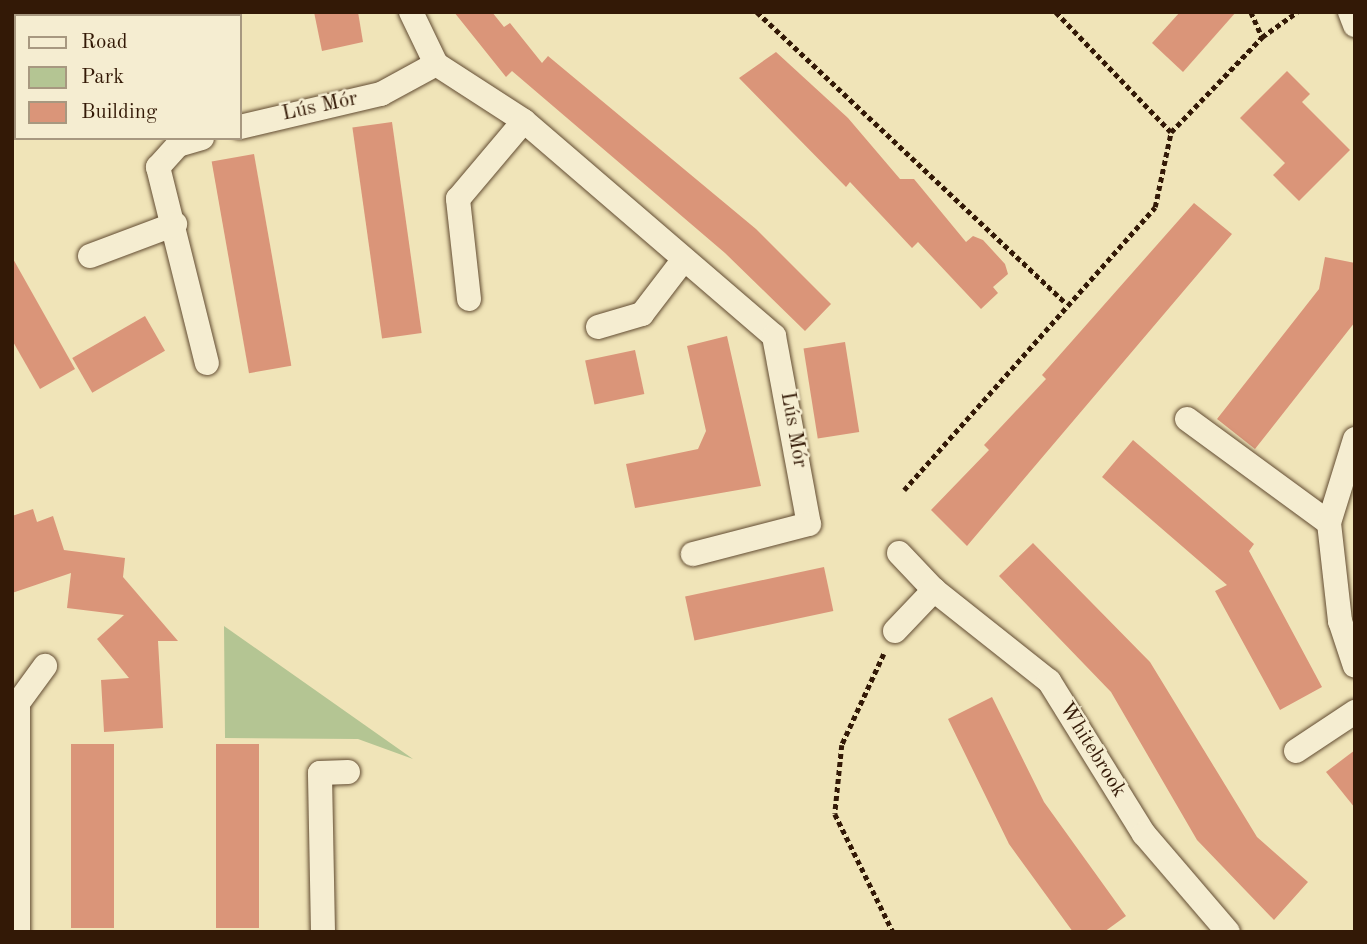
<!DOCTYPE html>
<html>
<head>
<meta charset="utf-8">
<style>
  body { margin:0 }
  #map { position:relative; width:1367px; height:944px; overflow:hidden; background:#f0e4b8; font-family:"Old Standard TT",serif }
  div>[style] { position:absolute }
  .green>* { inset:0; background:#b4c593 }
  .building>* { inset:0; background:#da9579; transform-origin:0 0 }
  .path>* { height:4.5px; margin-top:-2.25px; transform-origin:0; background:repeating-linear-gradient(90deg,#331906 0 5px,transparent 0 8.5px) }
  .roads { filter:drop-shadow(0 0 2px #624c32) drop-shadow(0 0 2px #624c32) }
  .street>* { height:24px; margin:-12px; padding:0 12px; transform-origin:12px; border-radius:12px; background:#f5edd1 }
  span { translate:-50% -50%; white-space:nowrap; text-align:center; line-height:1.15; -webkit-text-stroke:5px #f5edd1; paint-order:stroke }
  .street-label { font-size:21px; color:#331906 }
  .frame { position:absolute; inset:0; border:14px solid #331906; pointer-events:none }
  .legend { position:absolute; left:14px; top:14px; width:228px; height:126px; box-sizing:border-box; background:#f5edd1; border:2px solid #a79880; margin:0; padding:9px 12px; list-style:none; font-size:21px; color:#331906 }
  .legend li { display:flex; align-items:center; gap:14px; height:35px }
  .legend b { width:35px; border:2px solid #a79880 }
</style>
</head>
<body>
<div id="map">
  <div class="green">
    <div style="clip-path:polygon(224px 626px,413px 759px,358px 739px,225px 738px)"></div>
  </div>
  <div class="building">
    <div style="clip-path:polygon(314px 12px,358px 12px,363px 42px,322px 51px)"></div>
    <div style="clip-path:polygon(454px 12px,492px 12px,504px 27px,510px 23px,542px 63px,548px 56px,756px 229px,831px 304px,805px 331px,725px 253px,512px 71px,506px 77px)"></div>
    <div style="clip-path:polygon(1180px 12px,1236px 12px,1183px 72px,1152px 43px)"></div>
    <div style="clip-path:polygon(776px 52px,848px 118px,900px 179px,914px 179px,966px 242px,973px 236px,983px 240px,1005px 264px,1008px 274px,993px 287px,998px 293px,981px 309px,918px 242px,912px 248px,850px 182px,846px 187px,739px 78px)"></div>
    <div style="clip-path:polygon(1287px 71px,1310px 94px,1302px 102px,1350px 150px,1299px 201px,1273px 175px,1285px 163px,1240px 118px)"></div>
    <div style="left:392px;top:122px;width:213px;height:40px;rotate:82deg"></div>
    <div style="left:254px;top:154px;width:215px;height:43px;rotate:80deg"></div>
    <div style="clip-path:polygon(1194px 203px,1232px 234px,967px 546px,931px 510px,989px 450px,984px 445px,1046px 379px,1042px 375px)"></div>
    <div style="clip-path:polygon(12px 257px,75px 369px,40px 389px,12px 340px)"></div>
    <div style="clip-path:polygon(1325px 257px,1355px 263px,1355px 322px,1255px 449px,1217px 419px,1319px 289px)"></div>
    <div style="left:145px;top:316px;width:40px;height:84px;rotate:60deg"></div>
    <div style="clip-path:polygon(727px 336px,761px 486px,635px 508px,626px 464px,698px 449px,706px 431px,687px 346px)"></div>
    <div style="left:845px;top:342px;width:91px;height:42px;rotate:81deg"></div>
    <div style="left:635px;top:350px;width:45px;height:51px;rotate:78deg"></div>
    <div style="clip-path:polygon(1133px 440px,1254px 544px,1249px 551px,1322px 687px,1280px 710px,1215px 591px,1227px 585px,1102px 477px)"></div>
    <div style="clip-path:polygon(33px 509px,37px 522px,53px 516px,64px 550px,125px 558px,123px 577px,178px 641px,158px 641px,163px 728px,104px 732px,101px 680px,129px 678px,97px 639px,124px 615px,67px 608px,71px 573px,12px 593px,12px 516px)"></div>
    <div style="clip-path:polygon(1033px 543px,1150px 662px,1257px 837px,1308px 882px,1274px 920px,1197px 840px,1111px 692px,999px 576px)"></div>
    <div style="left:824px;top:567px;width:45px;height:142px;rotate:78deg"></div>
    <div style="clip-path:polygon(992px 697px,1044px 802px,1126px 916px,1104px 932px,1073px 932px,1009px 844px,948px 719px)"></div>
    <div style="left:71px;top:744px;width:43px;height:184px"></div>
    <div style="left:216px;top:744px;width:43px;height:184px"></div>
    <div style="clip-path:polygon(1355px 750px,1355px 808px,1326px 772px)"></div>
  </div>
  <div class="path">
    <div style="left:757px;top:12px;width:424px;rotate:43.3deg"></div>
    <div style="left:1056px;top:12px;width:166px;rotate:46.2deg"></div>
    <div style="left:1251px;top:12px;width:27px;rotate:66deg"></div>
    <div style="left:904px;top:490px;width:378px;rotate:-48.4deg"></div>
    <div style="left:1155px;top:207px;width:77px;rotate:-78deg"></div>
    <div style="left:1171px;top:132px;width:132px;rotate:-46.2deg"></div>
    <div style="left:1262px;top:37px;width:43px;rotate:-35.5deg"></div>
    <div style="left:884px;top:654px;width:100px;rotate:114.8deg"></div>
    <div style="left:842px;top:745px;width:69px;rotate:95.8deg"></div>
    <div style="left:835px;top:814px;width:131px;rotate:63.8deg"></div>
  </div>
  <div class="roads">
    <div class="street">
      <div style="left:411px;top:12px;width:58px;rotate:64.3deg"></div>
      <div style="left:436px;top:64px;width:105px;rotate:32.9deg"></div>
      <div style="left:524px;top:121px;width:330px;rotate:40.7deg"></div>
      <div style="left:774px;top:336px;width:191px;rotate:79.5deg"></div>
      <div style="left:809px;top:524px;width:120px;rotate:165.5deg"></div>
      <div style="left:1350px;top:12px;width:14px;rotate:69deg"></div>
      <div style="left:240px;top:127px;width:145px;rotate:-13.2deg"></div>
      <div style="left:381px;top:94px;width:63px;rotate:-28.6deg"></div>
      <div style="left:202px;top:138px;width:25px;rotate:164deg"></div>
      <div style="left:178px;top:145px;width:30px;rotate:132deg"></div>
      <div style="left:158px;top:167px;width:202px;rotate:76deg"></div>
      <div style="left:90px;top:256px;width:91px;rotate:-20.6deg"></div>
      <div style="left:469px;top:299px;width:101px;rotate:-96.3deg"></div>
      <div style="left:458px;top:199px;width:102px;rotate:-49.8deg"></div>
      <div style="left:598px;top:327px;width:46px;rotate:-16.5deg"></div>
      <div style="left:642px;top:314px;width:69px;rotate:-52.6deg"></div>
      <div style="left:1187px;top:419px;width:176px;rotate:36.2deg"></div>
      <div style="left:1355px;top:439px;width:88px;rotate:107.2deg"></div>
      <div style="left:1329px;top:523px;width:99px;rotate:83.6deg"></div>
      <div style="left:1340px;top:621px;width:47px;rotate:71.6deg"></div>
      <div style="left:899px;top:553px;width:51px;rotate:46.6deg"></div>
      <div style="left:895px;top:631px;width:57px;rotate:-46.4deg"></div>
      <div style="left:934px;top:590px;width:147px;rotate:38.4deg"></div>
      <div style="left:1049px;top:681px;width:180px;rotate:58.2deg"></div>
      <div style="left:1144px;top:834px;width:129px;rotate:49.4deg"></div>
      <div style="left:1296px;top:751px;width:71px;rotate:-33.5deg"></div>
      <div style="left:18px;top:932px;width:229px;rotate:-90deg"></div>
      <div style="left:18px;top:703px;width:46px;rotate:-53.9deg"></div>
      <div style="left:323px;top:932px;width:159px;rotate:-91.1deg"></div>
      <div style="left:320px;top:773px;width:28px;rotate:-2deg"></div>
    </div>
  </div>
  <div class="street-label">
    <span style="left:320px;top:107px;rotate:-12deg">Lús Mór</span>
    <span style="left:793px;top:430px;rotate:80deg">Lús Mór</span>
    <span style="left:1092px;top:750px;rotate:58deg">Whitebrook</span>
  </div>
  <div class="frame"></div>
  <ul class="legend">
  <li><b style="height:9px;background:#f5edd1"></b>Road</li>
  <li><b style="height:19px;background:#b4c593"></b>Park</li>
  <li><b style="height:19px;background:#da9579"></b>Building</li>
  </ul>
</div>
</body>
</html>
